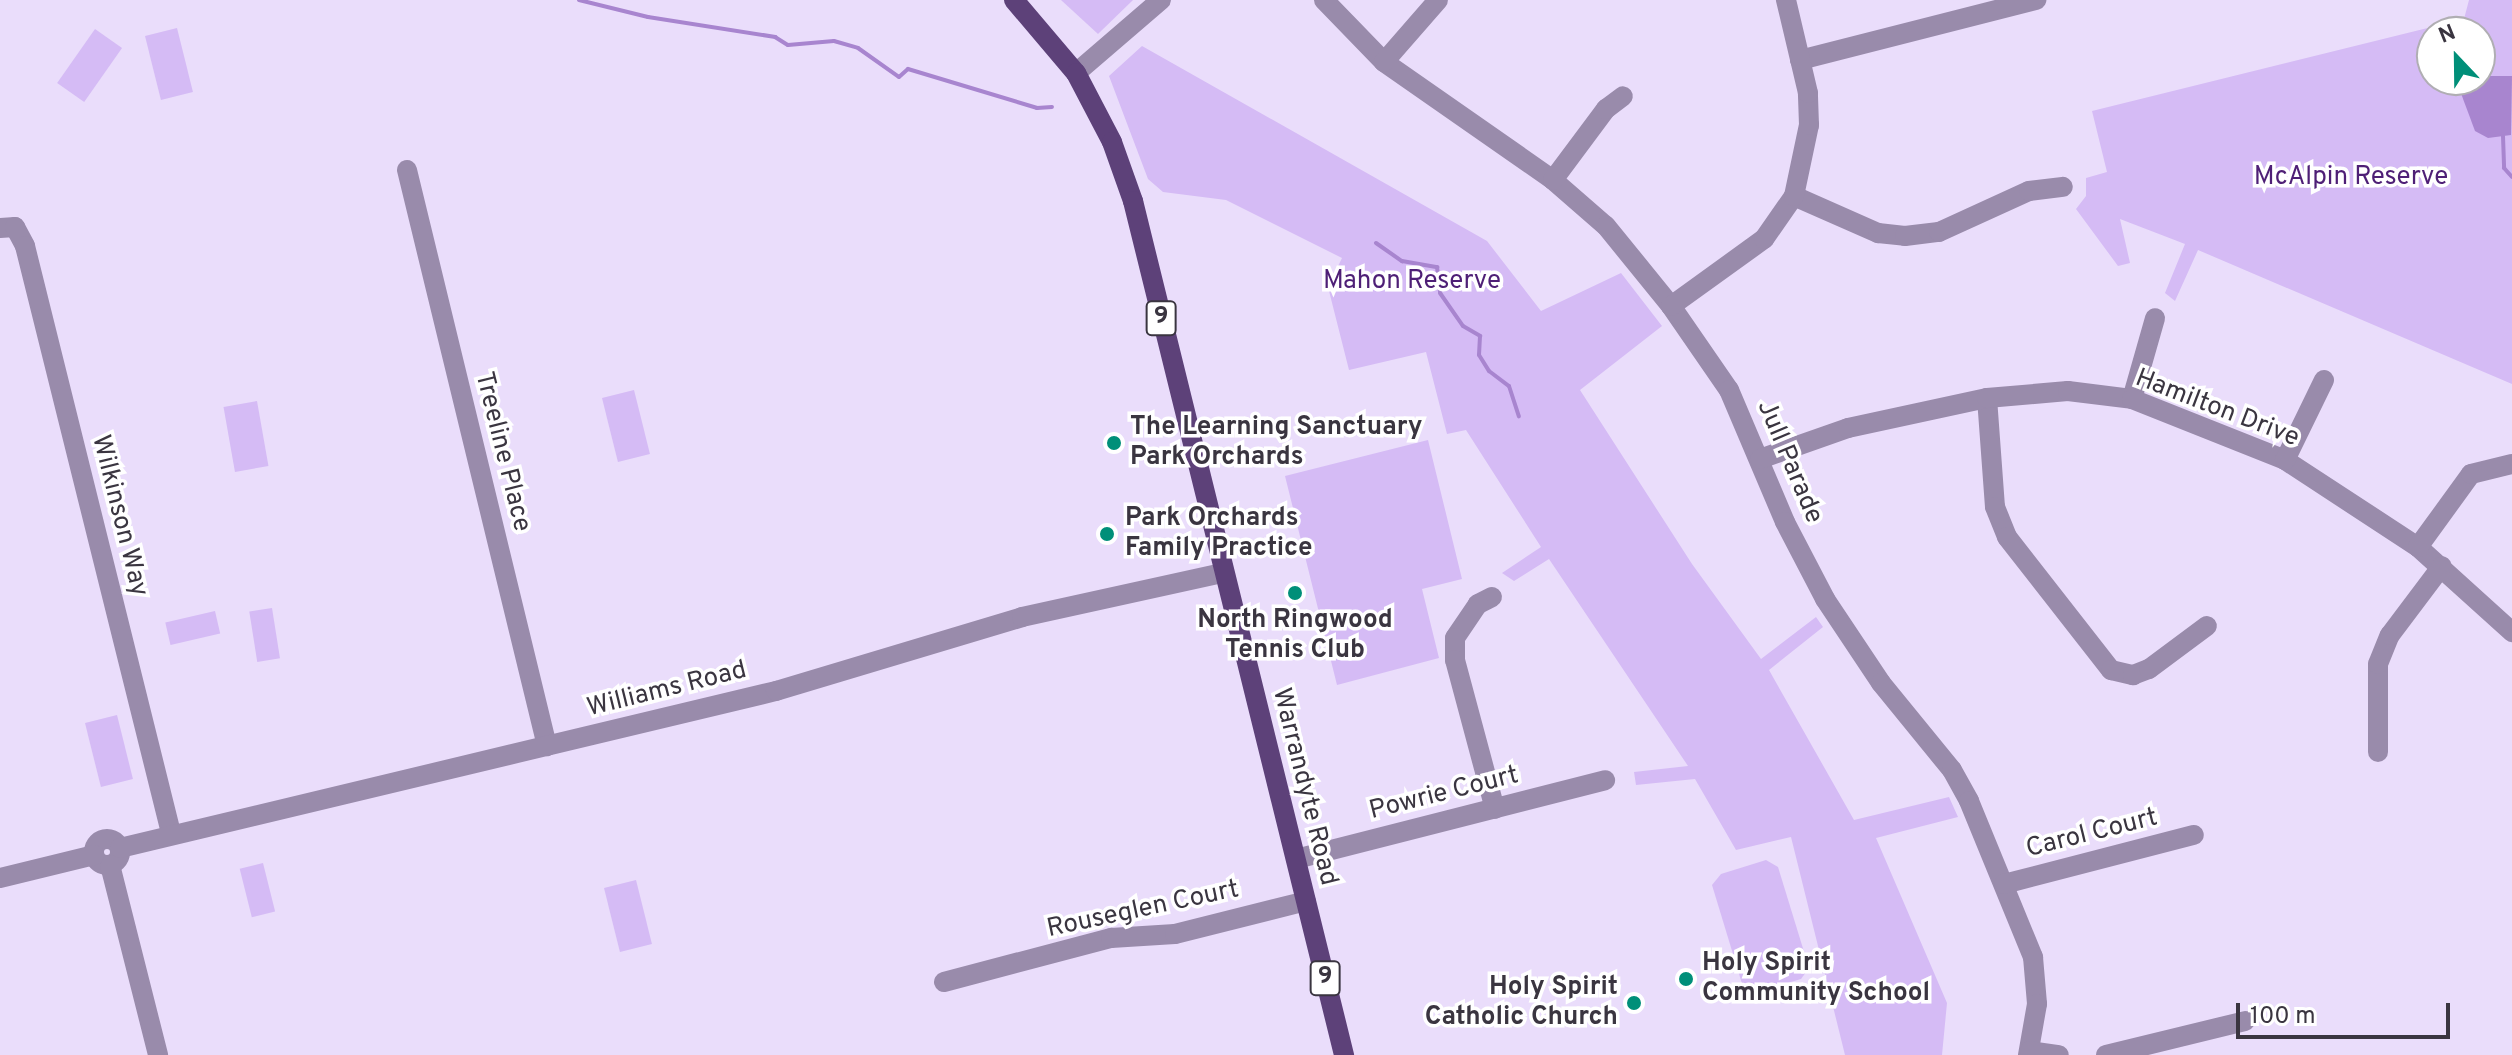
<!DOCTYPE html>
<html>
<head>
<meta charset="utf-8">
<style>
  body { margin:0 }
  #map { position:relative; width:2512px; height:1055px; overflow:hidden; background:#eaddfb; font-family:Overpass,sans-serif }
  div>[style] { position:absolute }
  .green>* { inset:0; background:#d5bbf5; transform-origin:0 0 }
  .water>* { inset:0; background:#a885cf }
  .stream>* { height:4px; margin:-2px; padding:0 2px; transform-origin:2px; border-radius:2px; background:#a885cf }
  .minor>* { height:20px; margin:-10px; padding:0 10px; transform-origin:10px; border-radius:10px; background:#998bab }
  .minor>.ring { margin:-10px; padding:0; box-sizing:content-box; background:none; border:20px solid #998bab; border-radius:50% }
  .major>* { height:20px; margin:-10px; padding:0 10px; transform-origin:10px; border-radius:10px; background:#5d4179 }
  .dots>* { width:22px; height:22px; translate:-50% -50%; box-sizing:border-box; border:4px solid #fff; border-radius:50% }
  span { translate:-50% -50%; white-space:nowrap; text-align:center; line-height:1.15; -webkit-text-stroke:7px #fff; paint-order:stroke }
  .shield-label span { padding:2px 6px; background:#fff; border:2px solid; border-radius:6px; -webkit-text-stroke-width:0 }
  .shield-label { font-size:24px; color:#3a3540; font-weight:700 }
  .park-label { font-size:26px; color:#4e1f76 }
  .street-label { font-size:26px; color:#3a3540 }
  .poi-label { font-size:26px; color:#3a3540; font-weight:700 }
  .left { translate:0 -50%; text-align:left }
  .right { translate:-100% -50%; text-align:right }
  .north { position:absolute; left:2416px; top:16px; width:80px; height:80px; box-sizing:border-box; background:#fff; border:2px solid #b0aeb3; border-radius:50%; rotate:338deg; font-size:22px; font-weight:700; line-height:32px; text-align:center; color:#3a3540 }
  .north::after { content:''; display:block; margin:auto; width:28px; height:36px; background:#008f79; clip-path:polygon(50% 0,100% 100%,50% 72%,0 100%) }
  .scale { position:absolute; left:2236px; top:1003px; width:214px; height:36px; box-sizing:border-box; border:4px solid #3a3540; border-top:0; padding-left:10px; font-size:24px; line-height:28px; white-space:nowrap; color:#3a3540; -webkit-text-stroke:6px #fff; paint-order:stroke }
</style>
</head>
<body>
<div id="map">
  <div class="green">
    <div style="clip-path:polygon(1061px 0,1133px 0,1098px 34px)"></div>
    <div style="clip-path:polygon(evenodd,2469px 0,2512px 0,2512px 384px,2198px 250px,2175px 301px,2165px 293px,2185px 244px,2120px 219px,2130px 263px,2118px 266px,2076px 209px,2086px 196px,2086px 178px,2107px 172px,2092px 111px,2464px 19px,2469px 0,2432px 32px,2480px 32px,2480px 80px,2432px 80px,2432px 32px)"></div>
    <div style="left:177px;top:28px;width:66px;height:33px;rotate:76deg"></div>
    <div style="left:95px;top:29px;width:33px;height:66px;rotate:35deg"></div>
    <div style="clip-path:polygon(1142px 46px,1487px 241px,1541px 311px,1621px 273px,1662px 326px,1580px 390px,1692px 564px,1761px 659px,1816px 617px,1823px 627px,1769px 670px,1854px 820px,1949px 797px,1958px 817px,1876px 838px,1947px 1003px,1942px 1055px,1845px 1055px,1791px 837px,1736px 850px,1695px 779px,1636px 785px,1634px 772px,1688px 766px,1549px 559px,1514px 581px,1502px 573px,1541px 547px,1466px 430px,1447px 434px,1426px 352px,1349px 370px,1328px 287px,1342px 258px,1226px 200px,1163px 192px,1148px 179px,1109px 76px)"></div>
    <div style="left:634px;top:390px;width:66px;height:33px;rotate:76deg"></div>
    <div style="left:257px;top:401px;width:66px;height:34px;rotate:80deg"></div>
    <div style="clip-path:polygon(1428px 440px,1462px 579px,1422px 589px,1439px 658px,1337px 685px,1285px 476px)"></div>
    <div style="left:272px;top:608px;width:51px;height:23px;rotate:81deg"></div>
    <div style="left:215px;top:611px;width:23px;height:51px;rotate:77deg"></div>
    <div style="left:117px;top:715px;width:66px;height:33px;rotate:76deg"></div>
    <div style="clip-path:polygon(1766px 860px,1778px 867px,1809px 968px,1801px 979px,1757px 992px,1743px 987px,1712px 885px,1721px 874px)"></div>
    <div style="left:263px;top:863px;width:50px;height:24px;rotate:76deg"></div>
    <div style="left:636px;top:880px;width:66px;height:33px;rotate:76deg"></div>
  </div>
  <div class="water">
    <div style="clip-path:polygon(2480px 76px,2512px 76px,2511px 135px,2488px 138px,2475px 131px,2459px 88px)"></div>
  </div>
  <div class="stream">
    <div style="left:579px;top:0;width:71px;rotate:13.8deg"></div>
    <div style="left:648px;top:17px;width:129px;rotate:8.9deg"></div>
    <div style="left:775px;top:37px;width:15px;rotate:32deg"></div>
    <div style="left:788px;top:45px;width:46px;rotate:-5deg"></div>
    <div style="left:834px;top:41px;width:25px;rotate:16deg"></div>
    <div style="left:858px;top:48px;width:50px;rotate:35.3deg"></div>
    <div style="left:899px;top:77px;width:12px;rotate:-42deg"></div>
    <div style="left:908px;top:69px;width:135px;rotate:16.8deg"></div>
    <div style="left:1037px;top:108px;width:15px;rotate:-4deg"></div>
    <div style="left:2503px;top:136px;width:32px;rotate:88deg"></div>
    <div style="left:2504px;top:168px;width:12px;rotate:48deg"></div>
    <div style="left:1376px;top:243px;width:32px;rotate:35deg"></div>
    <div style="left:1402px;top:261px;width:36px;rotate:10deg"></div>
    <div style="left:1437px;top:267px;width:26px;rotate:83deg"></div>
    <div style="left:1440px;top:293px;width:40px;rotate:55.1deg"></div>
    <div style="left:1463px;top:326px;width:20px;rotate:30deg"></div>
    <div style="left:1480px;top:336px;width:19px;rotate:93deg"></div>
    <div style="left:1479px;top:355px;width:19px;rotate:58deg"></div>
    <div style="left:1489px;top:371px;width:25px;rotate:37deg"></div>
    <div style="left:1509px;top:386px;width:32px;rotate:72deg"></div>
  </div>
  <div class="minor">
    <div style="left:1324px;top:0;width:86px;rotate:45.9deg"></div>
    <div style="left:1384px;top:62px;width:206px;rotate:34.9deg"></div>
    <div style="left:1553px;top:180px;width:70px;rotate:41deg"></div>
    <div style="left:1606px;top:226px;width:103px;rotate:50.9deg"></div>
    <div style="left:1671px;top:306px;width:102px;rotate:55.4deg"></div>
    <div style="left:1729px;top:390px;width:143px;rotate:67deg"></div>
    <div style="left:1785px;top:522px;width:87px;rotate:62.5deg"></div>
    <div style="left:1825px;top:599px;width:101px;rotate:56.3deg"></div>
    <div style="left:1881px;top:683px;width:112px;rotate:50.8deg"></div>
    <div style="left:1952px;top:770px;width:35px;rotate:61deg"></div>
    <div style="left:1969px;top:801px;width:169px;rotate:67.7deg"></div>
    <div style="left:2033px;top:957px;width:47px;rotate:85.1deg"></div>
    <div style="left:2037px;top:1004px;width:52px;rotate:100deg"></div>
    <div style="left:1800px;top:60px;width:244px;rotate:-14.3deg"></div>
    <div style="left:1384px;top:62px;width:82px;rotate:-48.9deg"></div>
    <div style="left:1076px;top:73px;width:112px;rotate:-40.7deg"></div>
    <div style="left:407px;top:170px;width:593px;rotate:76.34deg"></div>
    <div style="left:1553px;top:180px;width:89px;rotate:-53.3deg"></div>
    <div style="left:1606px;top:109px;width:21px;rotate:-37deg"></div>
    <div style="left:1794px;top:196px;width:92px;rotate:23.8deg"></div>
    <div style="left:1878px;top:233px;width:27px;rotate:6deg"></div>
    <div style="left:1905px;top:236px;width:34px;rotate:-7deg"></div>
    <div style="left:1939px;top:232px;width:99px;rotate:-24.5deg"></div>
    <div style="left:2029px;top:191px;width:34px;rotate:-7deg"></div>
    <div style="left:0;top:228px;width:15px;rotate:-4deg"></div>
    <div style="left:15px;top:227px;width:21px;rotate:62deg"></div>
    <div style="left:25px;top:246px;width:605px;rotate:76.03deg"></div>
    <div style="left:1671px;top:306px;width:115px;rotate:-35.8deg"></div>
    <div style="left:1764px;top:239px;width:52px;rotate:-55.1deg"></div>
    <div style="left:1794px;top:196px;width:73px;rotate:-78.1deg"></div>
    <div style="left:1809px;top:125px;width:32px;rotate:-92deg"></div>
    <div style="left:1808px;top:93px;width:96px;rotate:-103.3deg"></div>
    <div style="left:1987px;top:398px;width:109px;rotate:85.8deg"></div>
    <div style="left:1995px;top:507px;width:32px;rotate:68deg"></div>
    <div style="left:2007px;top:537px;width:169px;rotate:52deg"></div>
    <div style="left:2111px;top:670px;width:23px;rotate:13deg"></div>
    <div style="left:2133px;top:675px;width:17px;rotate:-21deg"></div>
    <div style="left:2149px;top:669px;width:72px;rotate:-36.6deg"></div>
    <div style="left:2132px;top:399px;width:84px;rotate:-74.1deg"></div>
    <div style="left:1760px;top:459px;width:93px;rotate:-19.4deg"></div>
    <div style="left:1848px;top:428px;width:142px;rotate:-12.2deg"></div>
    <div style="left:1987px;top:398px;width:81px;rotate:-4.9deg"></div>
    <div style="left:2068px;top:391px;width:64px;rotate:7.1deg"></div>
    <div style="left:2132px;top:399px;width:165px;rotate:21.7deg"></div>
    <div style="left:2285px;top:460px;width:159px;rotate:33.2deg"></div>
    <div style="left:2418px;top:547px;width:127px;rotate:42.1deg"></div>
    <div style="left:2285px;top:460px;width:89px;rotate:-64deg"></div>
    <div style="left:2418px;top:547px;width:90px;rotate:-54deg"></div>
    <div style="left:2471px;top:474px;width:42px;rotate:-13.7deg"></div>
    <div style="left:1492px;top:597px;width:16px;rotate:153deg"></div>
    <div style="left:1478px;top:604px;width:41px;rotate:124.1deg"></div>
    <div style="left:1455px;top:638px;width:22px;rotate:90deg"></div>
    <div style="left:1455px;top:660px;width:154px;rotate:75deg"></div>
    <div style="left:2378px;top:752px;width:88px;rotate:-90deg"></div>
    <div style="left:2378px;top:664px;width:31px;rotate:-68deg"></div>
    <div style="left:2390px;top:635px;width:86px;rotate:-53deg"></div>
    <div class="ring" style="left:94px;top:839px;width:6px;height:6px"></div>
    <div style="left:120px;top:848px;width:675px;rotate:-13.46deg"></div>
    <div style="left:776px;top:691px;width:257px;rotate:-16.7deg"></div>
    <div style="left:1022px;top:617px;width:205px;rotate:-12.4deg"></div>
    <div style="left:1296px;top:859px;width:319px;rotate:-14.3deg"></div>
    <div style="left:110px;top:865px;width:196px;rotate:75.8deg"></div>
    <div style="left:0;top:878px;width:97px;rotate:-13.7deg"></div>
    <div style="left:2004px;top:884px;width:196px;rotate:-14.5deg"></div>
    <div style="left:944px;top:982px;width:173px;rotate:-14.8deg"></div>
    <div style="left:1111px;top:938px;width:64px;rotate:-3.6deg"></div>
    <div style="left:1175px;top:934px;width:135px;rotate:-14.1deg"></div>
    <div style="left:2030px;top:1051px;width:29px;rotate:8deg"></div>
    <div style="left:2106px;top:1055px;width:143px;rotate:-13.7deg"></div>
  </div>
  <div class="major">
    <div style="left:1014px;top:0;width:96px;rotate:49.7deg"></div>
    <div style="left:1076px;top:73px;width:78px;rotate:62.4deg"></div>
    <div style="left:1112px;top:142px;width:63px;rotate:70.4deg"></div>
    <div style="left:1133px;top:201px;width:880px;rotate:76.12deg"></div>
  </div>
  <div class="dots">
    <div style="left:1114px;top:443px;background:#008f79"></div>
    <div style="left:1107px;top:534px;background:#008f79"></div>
    <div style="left:1295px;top:593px;background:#008f79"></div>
    <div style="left:1686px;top:979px;background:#008f79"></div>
    <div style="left:1634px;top:1003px;background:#008f79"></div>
  </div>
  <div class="shield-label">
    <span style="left:1161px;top:318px">9</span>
    <span style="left:1325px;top:978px">9</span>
  </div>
  <div class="park-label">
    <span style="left:2351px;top:178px">McAlpin Reserve</span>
    <span style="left:1412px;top:282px">Mahon Reserve</span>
  </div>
  <div class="street-label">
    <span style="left:2217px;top:409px;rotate:21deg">Hamilton Drive</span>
    <span style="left:502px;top:452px;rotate:76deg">Treeline Place</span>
    <span style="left:1789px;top:462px;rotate:67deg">Jull Parade</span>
    <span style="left:119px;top:516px;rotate:76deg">Wilkinson Way</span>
    <span style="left:667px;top:690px;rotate:-14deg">Williams Road</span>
    <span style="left:1304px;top:787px;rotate:76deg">Warrandyte Road</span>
    <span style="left:1444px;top:794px;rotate:-14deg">Powrie Court</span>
    <span style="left:2092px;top:834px;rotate:-14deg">Carol Court</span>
    <span style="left:1143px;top:910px;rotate:-12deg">Rouseglen Court</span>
  </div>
  <div class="poi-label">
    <span class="left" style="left:1130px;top:443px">The Learning Sanctuary<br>Park Orchards</span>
    <span class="left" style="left:1125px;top:534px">Park Orchards<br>Family Practice</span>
    <span style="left:1295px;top:636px">North Ringwood<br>Tennis Club</span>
    <span class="left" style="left:1702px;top:979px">Holy Spirit<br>Community School</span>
    <span class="right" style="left:1618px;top:1003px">Holy Spirit<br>Catholic Church</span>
  </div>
  <div class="north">N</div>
  <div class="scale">100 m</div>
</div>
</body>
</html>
